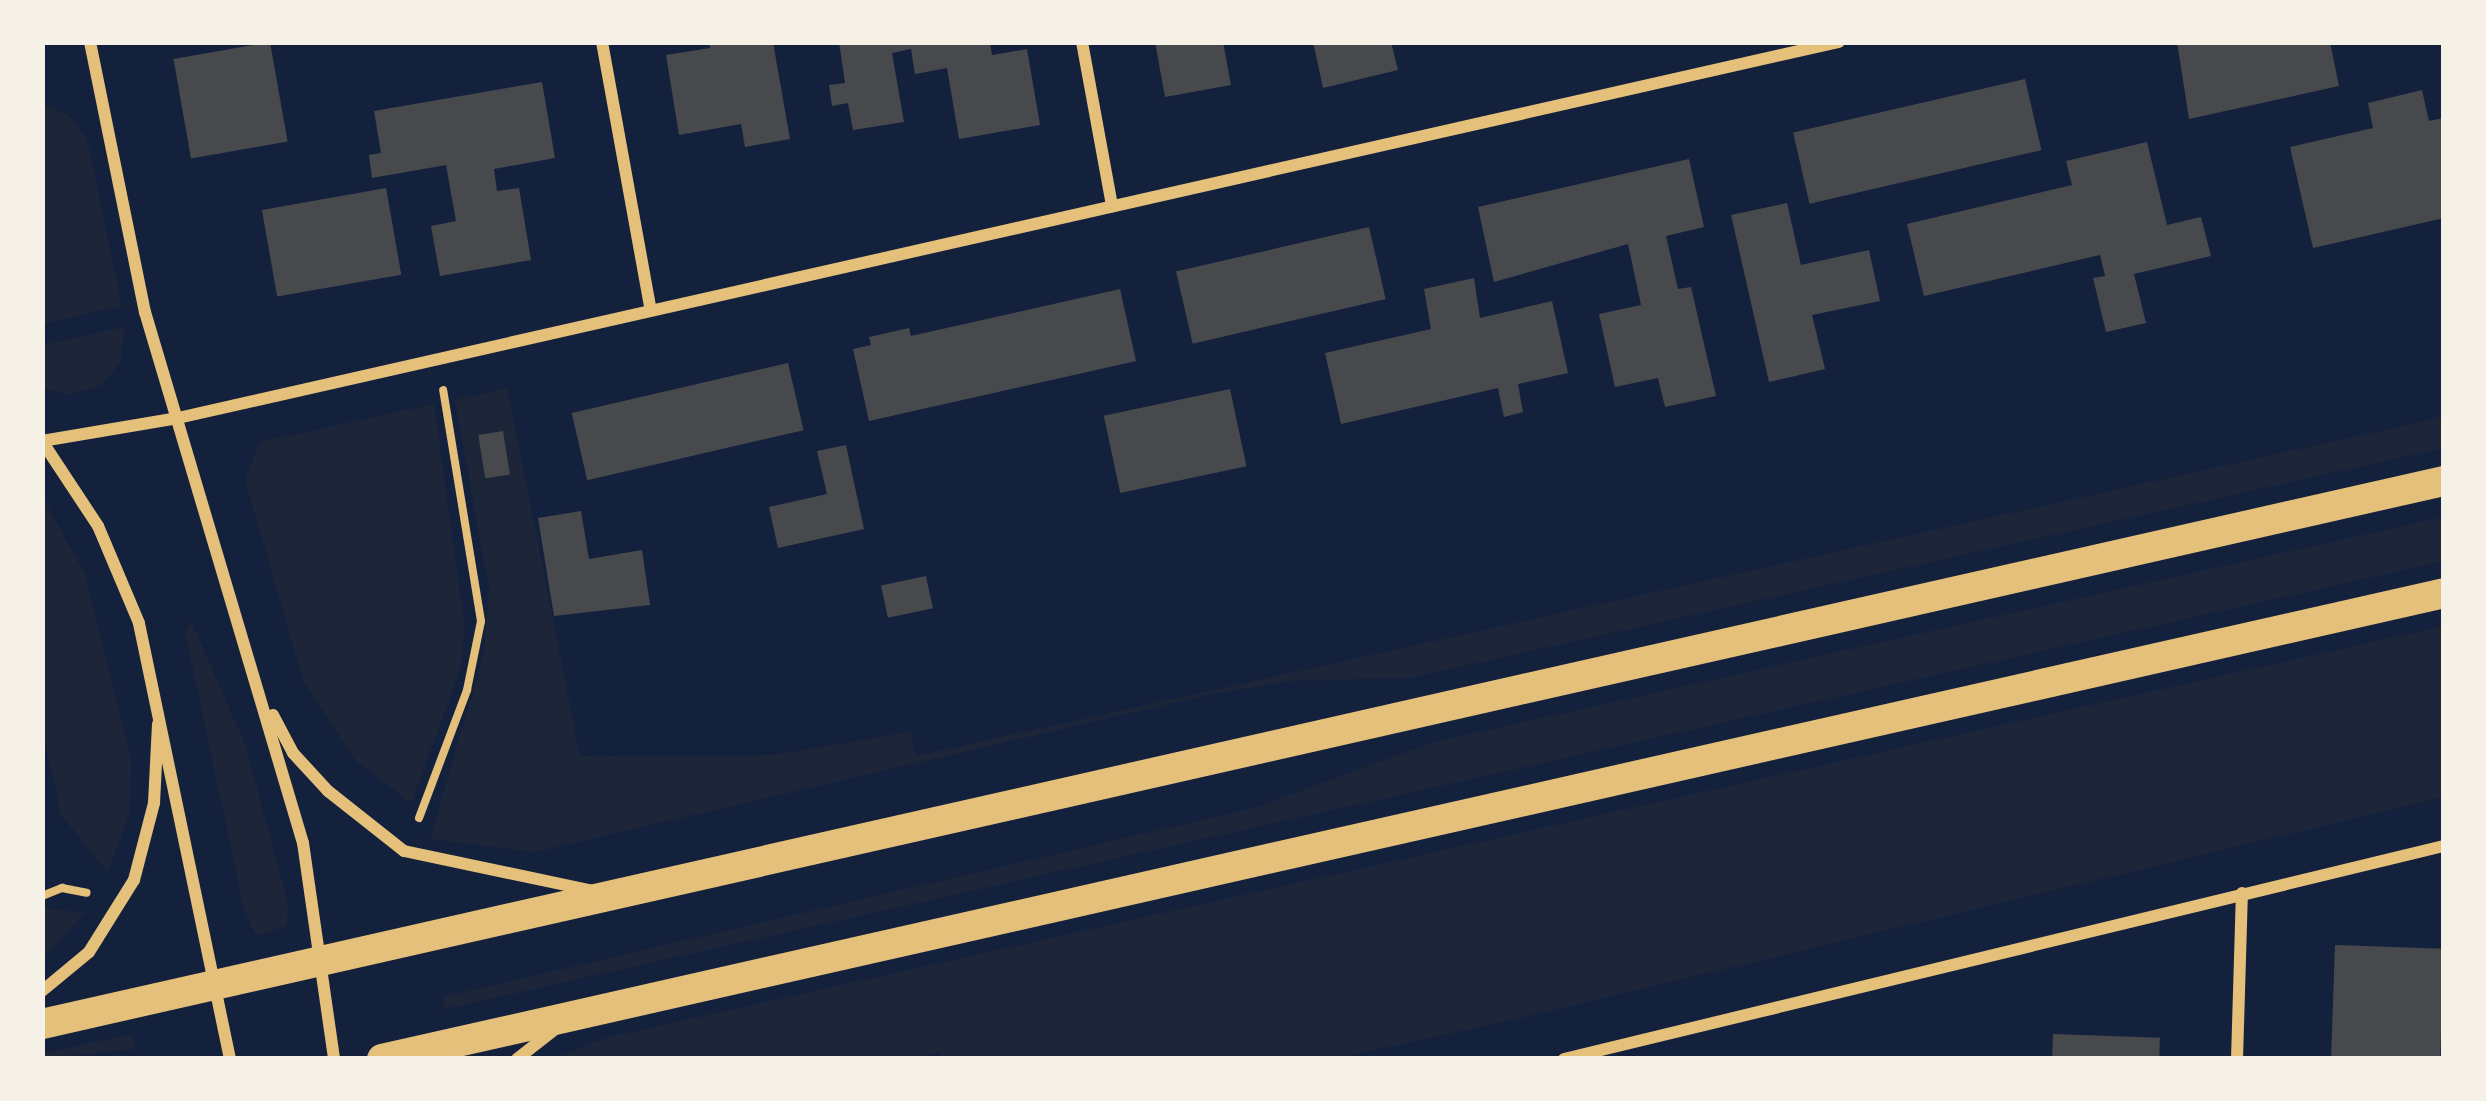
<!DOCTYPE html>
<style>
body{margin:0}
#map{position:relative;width:2486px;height:1101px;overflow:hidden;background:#14213d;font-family:Quicksand,sans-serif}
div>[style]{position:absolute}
.green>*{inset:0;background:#1d2539}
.building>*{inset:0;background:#48494c;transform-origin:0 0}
.path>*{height:8px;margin:-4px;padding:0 4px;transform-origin:4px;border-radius:4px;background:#e5c07b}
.minor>*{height:12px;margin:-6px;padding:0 6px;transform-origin:6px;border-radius:6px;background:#e5c07b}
.primary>*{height:30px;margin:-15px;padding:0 15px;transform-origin:15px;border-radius:15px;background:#e5c07b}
span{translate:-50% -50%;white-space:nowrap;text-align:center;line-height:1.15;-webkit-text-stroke:10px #f6f1e7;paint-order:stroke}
.frame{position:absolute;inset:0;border:45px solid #f6f1e7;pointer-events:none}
</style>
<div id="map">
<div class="green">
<div style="clip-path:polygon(42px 104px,68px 115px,87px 139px,122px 306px,42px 324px)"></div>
<div style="clip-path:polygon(124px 327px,121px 361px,102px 385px,69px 395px,42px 387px,42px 345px)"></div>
<div style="clip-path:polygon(507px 388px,580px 756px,774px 755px,910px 732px,916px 756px,2444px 417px,2444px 448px,1409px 678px,1291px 681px,1212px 694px,535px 852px,430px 839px,484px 653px,489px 589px,455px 400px)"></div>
<div style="clip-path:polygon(434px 404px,465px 628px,460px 671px,411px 803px,355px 760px,304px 683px,245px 480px,260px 442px)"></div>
<div style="clip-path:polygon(42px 496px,85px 574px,131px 757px,130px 811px,108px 872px,61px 815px,42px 727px)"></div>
<div style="clip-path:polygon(2444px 517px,2444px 561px,444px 1009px,442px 997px,1254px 808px,1434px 742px)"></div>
<div style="clip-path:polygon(191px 621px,245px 744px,288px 903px,287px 926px,256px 936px,244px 909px,185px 632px)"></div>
<div style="clip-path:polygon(2444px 626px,2444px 797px,1516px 1019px,1334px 1059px,941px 1059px,939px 1052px,909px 1059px,554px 1059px,605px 1038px)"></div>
<div style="clip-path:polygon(42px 908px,85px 913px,42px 958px)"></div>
<div style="clip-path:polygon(132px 1034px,135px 1049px,42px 1059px,42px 1053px)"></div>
</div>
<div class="building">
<div style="left:270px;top:42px;width:101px;height:98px;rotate:80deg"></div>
<div style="clip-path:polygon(709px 42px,773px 42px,790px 139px,745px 147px,741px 124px,679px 135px,666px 55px,710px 48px)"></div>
<div style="clip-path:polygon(839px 42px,990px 42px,992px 55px,1027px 49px,1040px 125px,959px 139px,947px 68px,915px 74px,911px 49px,892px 53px,904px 122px,853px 130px,848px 103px,832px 106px,829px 85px,845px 83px)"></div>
<div style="clip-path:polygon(1155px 42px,1223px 42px,1231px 85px,1165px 97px)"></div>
<div style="clip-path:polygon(1313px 42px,1391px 42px,1398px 70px,1323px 88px)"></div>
<div style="clip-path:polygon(2177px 42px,2330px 42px,2339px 86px,2189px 119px)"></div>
<div style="left:2025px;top:79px;width:73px;height:238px;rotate:77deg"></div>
<div style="clip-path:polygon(542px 82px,555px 158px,494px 169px,497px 191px,519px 188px,531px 260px,440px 276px,431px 226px,456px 221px,446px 165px,372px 178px,369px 155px,381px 153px,374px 111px)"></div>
<div style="clip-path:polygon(2422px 90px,2429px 121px,2444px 118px,2444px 218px,2313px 248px,2290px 147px,2373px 128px,2368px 103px)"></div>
<div style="clip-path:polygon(2147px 142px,2167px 225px,2201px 217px,2211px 256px,2134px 274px,2146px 323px,2106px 332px,2093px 278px,2105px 276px,2100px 255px,1924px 296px,1907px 224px,2072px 185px,2066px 161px)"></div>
<div style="clip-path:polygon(1689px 159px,1704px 227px,1666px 236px,1678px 289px,1691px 287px,1716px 396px,1665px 407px,1658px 378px,1615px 387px,1599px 314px,1641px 305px,1628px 244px,1494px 282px,1478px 207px)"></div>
<div style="left:386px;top:188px;width:88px;height:126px;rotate:80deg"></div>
<div style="clip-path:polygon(1787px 203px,1801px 265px,1869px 250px,1880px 301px,1812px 315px,1825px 369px,1769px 382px,1731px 215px)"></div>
<div style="left:1369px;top:227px;width:74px;height:198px;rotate:77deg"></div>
<div style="clip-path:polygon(1474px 278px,1480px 318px,1552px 301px,1568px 373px,1518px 384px,1523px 412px,1504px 417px,1498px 388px,1341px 424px,1325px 353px,1431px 329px,1424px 289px)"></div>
<div style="clip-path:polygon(1120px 289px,1136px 361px,869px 421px,853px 349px,871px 345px,869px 337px,909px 328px,911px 336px)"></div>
<div style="left:788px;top:363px;width:69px;height:222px;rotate:77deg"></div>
<div style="left:1230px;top:389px;width:79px;height:129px;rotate:78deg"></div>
<div style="left:503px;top:431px;width:44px;height:25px;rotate:81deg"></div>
<div style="clip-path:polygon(846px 445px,864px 529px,778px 548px,769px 507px,827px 494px,817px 451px)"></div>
<div style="clip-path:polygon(581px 511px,589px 559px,642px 550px,650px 605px,554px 616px,538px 518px)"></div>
<div style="left:926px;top:576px;width:33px;height:46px;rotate:78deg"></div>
<div style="left:2335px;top:945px;width:109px;height:114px;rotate:2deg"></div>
<div style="left:2053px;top:1034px;width:107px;height:25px;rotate:2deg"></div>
</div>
<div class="path">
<div style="left:419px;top:818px;width:137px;rotate:-69.4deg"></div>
<div style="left:467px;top:690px;width:70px;rotate:-78.5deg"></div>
<div style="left:481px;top:621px;width:234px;rotate:-99.3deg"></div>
<div style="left:42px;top:896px;width:22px;rotate:-22deg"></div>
<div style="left:62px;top:888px;width:25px;rotate:11deg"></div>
</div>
<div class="minor">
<div style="left:90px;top:42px;width:276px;rotate:78.5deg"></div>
<div style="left:145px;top:312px;width:554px;rotate:73.43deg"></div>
<div style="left:303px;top:843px;width:218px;rotate:81.8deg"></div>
<div style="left:602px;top:42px;width:273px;rotate:79.7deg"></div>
<div style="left:1082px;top:42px;width:167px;rotate:79.6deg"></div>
<div style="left:273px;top:715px;width:43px;rotate:62.2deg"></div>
<div style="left:293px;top:753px;width:52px;rotate:47.4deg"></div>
<div style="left:328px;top:791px;width:97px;rotate:38.3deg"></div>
<div style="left:404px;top:851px;width:194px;rotate:11.9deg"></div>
<div style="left:42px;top:991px;width:61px;rotate:-39.7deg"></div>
<div style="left:89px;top:952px;width:85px;rotate:-58deg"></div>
<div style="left:134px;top:880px;width:80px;rotate:-75.4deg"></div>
<div style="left:154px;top:803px;width:79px;rotate:-87.1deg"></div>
<div style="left:230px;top:1059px;width:445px;rotate:-101.8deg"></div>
<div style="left:139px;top:623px;width:105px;rotate:-112.9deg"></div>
<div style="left:98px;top:526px;width:102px;rotate:-123.4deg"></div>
<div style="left:42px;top:441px;width:138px;rotate:-9.6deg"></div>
<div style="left:178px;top:418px;width:1703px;rotate:-12.76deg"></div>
<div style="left:517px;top:1059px;width:47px;rotate:-38.1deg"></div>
<div style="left:1564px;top:1059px;width:905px;rotate:-13.61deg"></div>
<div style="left:2237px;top:1059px;width:166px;rotate:-88.3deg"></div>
</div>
<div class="primary">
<div style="left:42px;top:1024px;width:2463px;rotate:-12.74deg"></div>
<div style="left:382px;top:1059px;width:2114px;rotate:-12.73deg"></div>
</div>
<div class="frame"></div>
</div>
